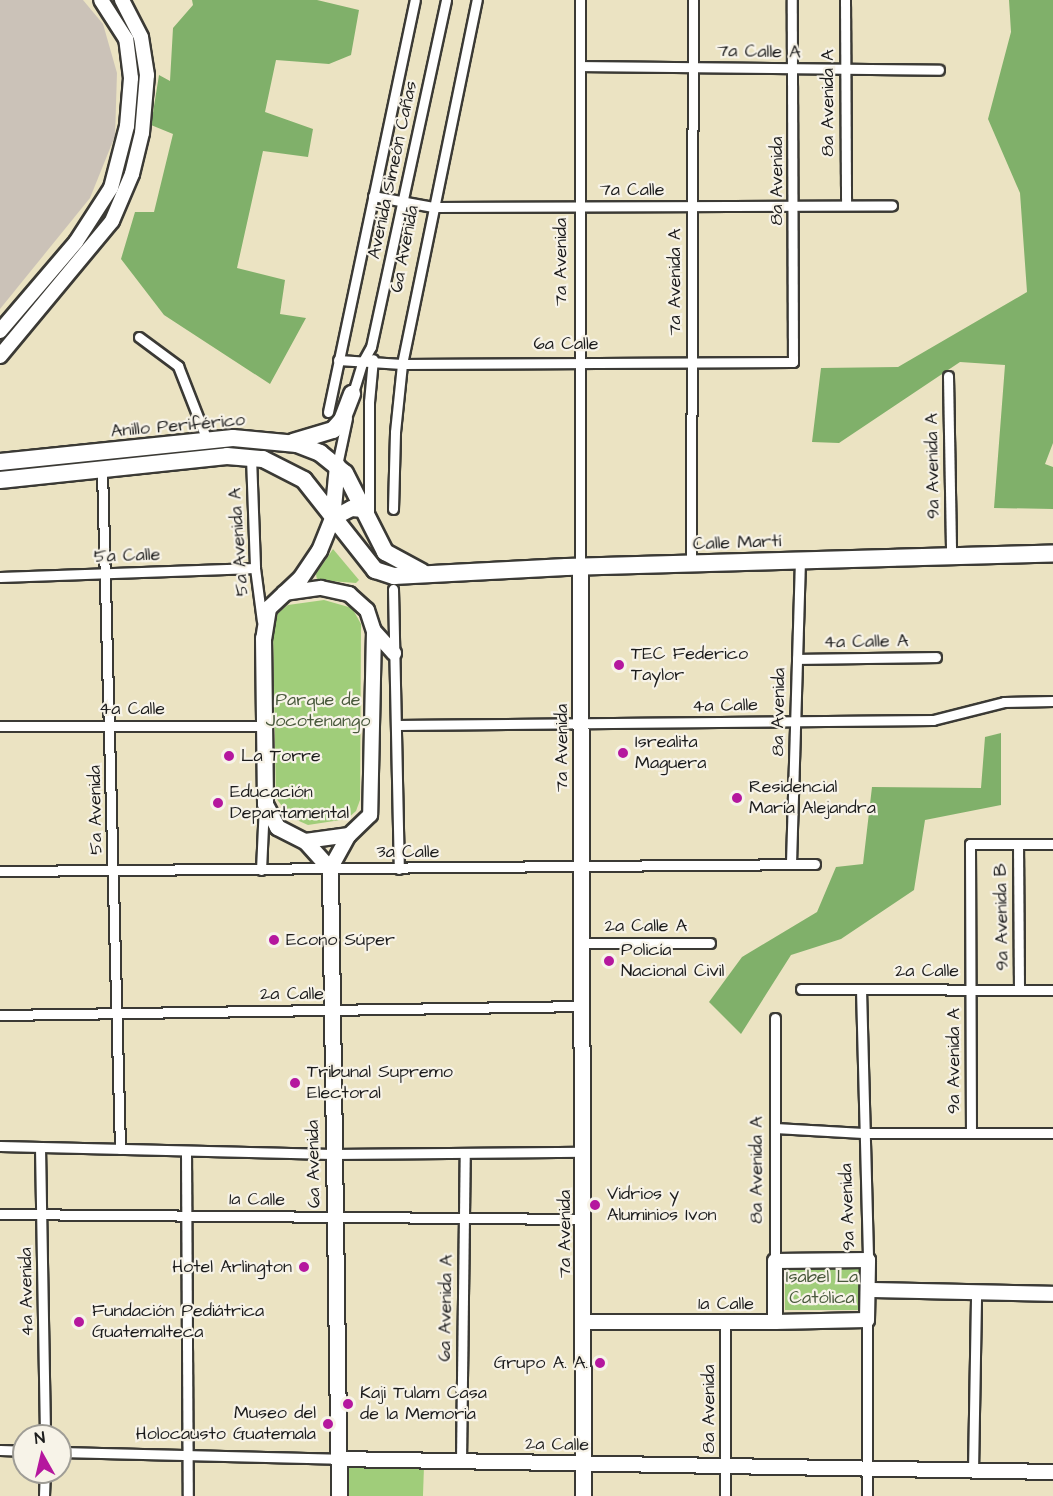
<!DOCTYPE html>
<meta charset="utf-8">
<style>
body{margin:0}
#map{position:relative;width:1053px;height:1496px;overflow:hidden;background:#ebe3c2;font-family:"Architects Daughter",sans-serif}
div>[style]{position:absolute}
.industrial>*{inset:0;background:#cbc2b8}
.green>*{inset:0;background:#a0cd7a;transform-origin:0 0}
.forest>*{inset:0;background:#80b06a}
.roads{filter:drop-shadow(2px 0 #3b3a35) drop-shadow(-2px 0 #3b3a35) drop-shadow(0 2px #3b3a35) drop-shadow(0 -2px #3b3a35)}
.street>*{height:9px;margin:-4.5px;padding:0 4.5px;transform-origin:4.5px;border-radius:4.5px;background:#fff}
.secondary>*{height:14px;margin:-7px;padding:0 7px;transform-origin:7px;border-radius:7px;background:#fff}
.primary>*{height:15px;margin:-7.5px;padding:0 7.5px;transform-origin:7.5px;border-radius:7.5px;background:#fff}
.highway>*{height:16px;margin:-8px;padding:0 8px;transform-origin:8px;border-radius:8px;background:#fff}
.dots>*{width:16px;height:16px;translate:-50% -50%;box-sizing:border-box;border:3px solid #f7f3e8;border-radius:50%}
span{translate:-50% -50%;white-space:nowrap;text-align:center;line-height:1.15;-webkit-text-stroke:4.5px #f7f3e8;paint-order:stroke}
.street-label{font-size:18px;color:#1c1c1c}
.poi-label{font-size:18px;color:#1c1c1c}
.left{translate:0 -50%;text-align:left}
.right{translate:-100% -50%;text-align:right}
.park-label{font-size:18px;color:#4a5a3d}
.north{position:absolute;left:12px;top:1424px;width:60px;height:60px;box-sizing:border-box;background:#f7f3e8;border:2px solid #9f9d96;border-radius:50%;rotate:352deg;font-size:16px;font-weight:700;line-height:24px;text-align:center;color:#1c1c1c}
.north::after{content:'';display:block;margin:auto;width:21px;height:27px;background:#b5179e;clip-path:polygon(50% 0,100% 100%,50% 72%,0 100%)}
</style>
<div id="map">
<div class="industrial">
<div style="clip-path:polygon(0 0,83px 0,103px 24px,117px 73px,115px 136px,90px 198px,0 309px)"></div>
</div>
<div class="green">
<div style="clip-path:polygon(333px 549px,359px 580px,356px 583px,317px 580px,316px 574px)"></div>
<div style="clip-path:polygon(324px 600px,352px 608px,361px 624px,360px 800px,356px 811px,347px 819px,308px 825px,290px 817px,276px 798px,273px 627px,278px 613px,288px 605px)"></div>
<div style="left:785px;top:1266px;width:75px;height:44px"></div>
<div style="left:349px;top:1465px;width:75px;height:31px;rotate:2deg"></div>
</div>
<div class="forest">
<div style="clip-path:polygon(192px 0,317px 0,359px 10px,351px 55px,329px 64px,276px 60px,265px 112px,313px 129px,308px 157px,263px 151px,237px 268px,285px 280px,280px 314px,306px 318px,270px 384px,164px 315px,121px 259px,135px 212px,154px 212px,173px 134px,151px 125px,159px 75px,170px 81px,173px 28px,193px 5px)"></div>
<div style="clip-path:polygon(1009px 0,1053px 0,1053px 443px,1045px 464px,1053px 467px,1053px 509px,994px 508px,1005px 365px,960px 362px,839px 443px,812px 442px,821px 368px,898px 367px,1027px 292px,1020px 193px,988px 119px,1011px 32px)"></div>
<div style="clip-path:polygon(1001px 733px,1001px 805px,925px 820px,914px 890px,841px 939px,791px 955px,741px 1034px,709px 1002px,742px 957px,817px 912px,836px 867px,863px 864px,872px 787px,981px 788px,985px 737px)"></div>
</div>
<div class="roads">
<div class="street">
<div style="left:580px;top:0;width:566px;rotate:90deg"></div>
<div style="left:845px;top:0;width:205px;rotate:89.7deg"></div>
<div style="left:580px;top:66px;width:359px;rotate:0.6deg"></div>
<div style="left:373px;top:196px;width:61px;rotate:10.4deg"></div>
<div style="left:433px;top:207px;width:459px;rotate:-0.2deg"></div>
<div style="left:139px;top:337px;width:49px;rotate:36.6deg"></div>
<div style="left:178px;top:366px;width:79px;rotate:68.6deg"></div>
<div style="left:338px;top:360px;width:64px;rotate:3.6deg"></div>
<div style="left:402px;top:364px;width:391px;rotate:-0.3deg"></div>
<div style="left:793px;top:362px;width:362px;rotate:-90.2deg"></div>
<div style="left:948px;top:376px;width:180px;rotate:89deg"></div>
<div style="left:352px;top:396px;width:34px;rotate:-73deg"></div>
<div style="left:362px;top:363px;width:18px;rotate:-61deg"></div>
<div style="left:371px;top:347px;width:355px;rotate:-77.8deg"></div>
<div style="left:328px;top:412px;width:421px;rotate:-78.1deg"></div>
<div style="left:251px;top:457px;width:111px;rotate:87.9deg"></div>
<div style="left:255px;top:568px;width:53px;rotate:82.5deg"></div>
<div style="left:337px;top:465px;width:48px;rotate:-78deg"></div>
<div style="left:102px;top:470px;width:679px;rotate:88.48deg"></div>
<div style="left:393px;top:509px;width:77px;rotate:-88.5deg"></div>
<div style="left:395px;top:432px;width:68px;rotate:-84.1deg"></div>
<div style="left:402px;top:364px;width:372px;rotate:-78.4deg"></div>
<div style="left:369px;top:515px;width:113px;rotate:-90deg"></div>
<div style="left:369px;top:402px;width:43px;rotate:-84.7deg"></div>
<div style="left:691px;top:564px;width:564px;rotate:-89.8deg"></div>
<div style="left:0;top:577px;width:255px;rotate:-2deg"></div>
<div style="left:393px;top:589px;width:280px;rotate:88.8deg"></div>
<div style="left:797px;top:659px;width:139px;rotate:-0.8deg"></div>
<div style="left:396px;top:725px;width:537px;rotate:-0.53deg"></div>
<div style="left:933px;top:720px;width:73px;rotate:-14.2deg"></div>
<div style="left:1004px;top:702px;width:49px;rotate:-1.2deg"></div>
<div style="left:0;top:726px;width:264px"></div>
<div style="left:1018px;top:844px;width:146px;rotate:89.6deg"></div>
<div style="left:791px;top:863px;width:302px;rotate:-88.3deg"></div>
<div style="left:261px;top:870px;width:66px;rotate:-87.4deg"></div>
<div style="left:0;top:871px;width:815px;rotate:-0.49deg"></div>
<div style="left:583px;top:943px;width:127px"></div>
<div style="left:801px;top:989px;width:252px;rotate:0.2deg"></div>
<div style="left:861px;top:989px;width:271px;rotate:88.5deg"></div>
<div style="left:0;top:1015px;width:583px;rotate:-0.88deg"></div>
<div style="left:775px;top:1128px;width:88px;rotate:3.3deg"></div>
<div style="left:863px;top:1133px;width:190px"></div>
<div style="left:971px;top:1133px;width:289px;rotate:-90.2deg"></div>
<div style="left:970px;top:844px;width:83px"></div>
<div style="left:0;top:1146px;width:332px;rotate:1.4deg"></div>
<div style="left:332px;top:1154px;width:252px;rotate:-0.5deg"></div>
<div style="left:40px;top:1147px;width:289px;rotate:89deg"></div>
<div style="left:186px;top:1151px;width:345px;rotate:89.7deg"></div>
<div style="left:0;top:1214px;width:585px;rotate:0.49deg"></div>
<div style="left:775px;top:1261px;width:243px;rotate:-90deg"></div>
<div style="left:0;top:1450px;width:24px;rotate:2deg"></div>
<div style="left:60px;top:1452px;width:278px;rotate:1.4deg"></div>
<div style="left:461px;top:1461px;width:306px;rotate:-89.3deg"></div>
<div style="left:973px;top:1471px;width:180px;rotate:-89deg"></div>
<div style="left:44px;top:1496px;width:24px;rotate:-88deg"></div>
<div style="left:725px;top:1496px;width:174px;rotate:-90deg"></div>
<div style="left:867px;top:1496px;width:176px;rotate:-90deg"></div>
</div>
<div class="secondary">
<div style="left:0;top:331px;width:117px;rotate:-49.5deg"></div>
<div style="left:76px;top:242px;width:64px;rotate:-57.1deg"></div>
<div style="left:111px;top:188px;width:64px;rotate:-75.5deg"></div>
<div style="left:127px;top:126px;width:48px;rotate:-85.2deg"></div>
<div style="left:131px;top:78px;width:39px;rotate:-97deg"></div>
<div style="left:126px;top:39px;width:46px;rotate:-122.7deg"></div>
<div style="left:0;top:356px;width:175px;rotate:-50.3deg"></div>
<div style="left:112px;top:221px;width:51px;rotate:-66.9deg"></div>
<div style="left:132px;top:174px;width:42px;rotate:-76.3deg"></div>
<div style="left:142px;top:133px;width:58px;rotate:-85.1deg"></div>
<div style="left:147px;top:75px;width:38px;rotate:-99deg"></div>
<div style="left:141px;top:37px;width:42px;rotate:-117.2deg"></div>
<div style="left:284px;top:593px;width:37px;rotate:-8deg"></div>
<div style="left:321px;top:588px;width:29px;rotate:12deg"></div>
<div style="left:349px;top:594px;width:24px;rotate:42deg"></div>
<div style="left:367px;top:610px;width:22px;rotate:72deg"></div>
<div style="left:374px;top:631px;width:184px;rotate:91.2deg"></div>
<div style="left:370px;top:815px;width:29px;rotate:136deg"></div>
<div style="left:349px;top:835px;width:44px;rotate:172.2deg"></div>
<div style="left:374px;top:631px;width:30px;rotate:48deg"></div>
<div style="left:330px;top:869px;width:39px;rotate:-61deg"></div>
<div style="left:868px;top:1290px;width:185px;rotate:1.2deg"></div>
<div style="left:585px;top:1322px;width:190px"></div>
<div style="left:775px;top:1322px;width:92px;rotate:-1.2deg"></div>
<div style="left:867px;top:1320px;width:60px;rotate:-89deg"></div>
<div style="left:868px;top:1260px;width:93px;rotate:179.4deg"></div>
<div style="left:775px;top:1261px;width:61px;rotate:90deg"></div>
<div style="left:338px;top:1459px;width:715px;rotate:1.04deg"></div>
</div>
<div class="primary">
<div style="left:337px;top:465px;width:53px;rotate:95.4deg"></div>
<div style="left:332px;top:518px;width:35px;rotate:112deg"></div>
<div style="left:319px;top:550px;width:34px;rotate:124deg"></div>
<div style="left:300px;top:578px;width:44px;rotate:136.8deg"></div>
<div style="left:268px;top:608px;width:30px;rotate:99deg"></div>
<div style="left:263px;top:638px;width:166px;rotate:89.3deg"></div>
<div style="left:265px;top:804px;width:26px;rotate:62deg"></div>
<div style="left:277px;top:827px;width:31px;rotate:27deg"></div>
<div style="left:305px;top:841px;width:38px;rotate:48deg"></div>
<div style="left:330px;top:869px;width:627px;rotate:89.18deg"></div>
<div style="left:332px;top:518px;width:21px;rotate:-28deg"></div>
<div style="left:351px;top:508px;width:12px;rotate:5deg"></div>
<div style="left:580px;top:566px;width:930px;rotate:89.82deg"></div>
</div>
<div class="highway">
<div style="left:293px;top:442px;width:42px;rotate:-16.7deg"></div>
<div style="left:333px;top:430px;width:13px;rotate:-48deg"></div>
<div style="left:342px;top:420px;width:28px;rotate:-69deg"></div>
<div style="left:0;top:462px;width:234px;rotate:-5.9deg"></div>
<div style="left:233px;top:438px;width:64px;rotate:5.4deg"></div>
<div style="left:297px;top:444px;width:25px;rotate:21deg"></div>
<div style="left:320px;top:453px;width:32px;rotate:39deg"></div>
<div style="left:345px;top:473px;width:89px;rotate:63.1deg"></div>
<div style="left:385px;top:552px;width:42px;rotate:28.4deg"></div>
<div style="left:0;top:480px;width:228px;rotate:-6deg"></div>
<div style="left:227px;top:456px;width:36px;rotate:5deg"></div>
<div style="left:263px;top:459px;width:46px;rotate:27.1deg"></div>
<div style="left:304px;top:480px;width:115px;rotate:51.7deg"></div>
<div style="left:375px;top:570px;width:20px;rotate:18deg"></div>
<div style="left:394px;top:576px;width:172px;rotate:-3deg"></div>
<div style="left:566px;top:567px;width:487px;rotate:-1.6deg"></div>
</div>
</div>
<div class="dots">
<div style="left:619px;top:665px;background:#b5179e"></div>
<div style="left:623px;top:753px;background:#b5179e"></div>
<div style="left:229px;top:756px;background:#b5179e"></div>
<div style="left:737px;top:798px;background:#b5179e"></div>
<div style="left:218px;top:803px;background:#b5179e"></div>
<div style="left:274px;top:940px;background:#b5179e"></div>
<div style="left:609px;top:961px;background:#b5179e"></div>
<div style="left:295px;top:1083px;background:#b5179e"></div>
<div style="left:595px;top:1205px;background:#b5179e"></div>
<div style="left:304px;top:1267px;background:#b5179e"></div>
<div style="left:79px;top:1322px;background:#b5179e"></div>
<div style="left:600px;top:1363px;background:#b5179e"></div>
<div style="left:348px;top:1404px;background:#b5179e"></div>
<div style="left:328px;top:1424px;background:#b5179e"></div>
</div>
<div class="street-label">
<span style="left:759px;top:52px;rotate:1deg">7a Calle A</span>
<span style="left:828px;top:103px;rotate:-90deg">8a Avenida A</span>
<span style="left:393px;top:170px;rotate:-78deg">Avenida Simeón Cañas</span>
<span style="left:777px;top:181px;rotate:-90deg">8a Avenida</span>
<span style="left:632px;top:190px">7a Calle</span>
<span style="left:405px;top:249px;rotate:-79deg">6a Avenida</span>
<span style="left:561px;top:262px;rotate:-90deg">7a Avenida</span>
<span style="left:675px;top:282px;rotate:-90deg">7a Avenida A</span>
<span style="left:566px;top:344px">6a Calle</span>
<span style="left:178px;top:426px;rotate:-5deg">Anillo Periférico</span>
<span style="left:933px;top:466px;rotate:-91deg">9a Avenida A</span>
<span style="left:239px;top:542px;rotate:-94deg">5a Avenida A</span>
<span style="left:737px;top:543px;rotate:-2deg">Calle Martí</span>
<span style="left:127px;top:556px;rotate:-2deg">5a Calle</span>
<span style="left:866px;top:642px;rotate:-1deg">4a Calle A</span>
<span style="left:725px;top:706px;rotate:-1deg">4a Calle</span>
<span style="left:132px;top:709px">4a Calle</span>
<span style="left:779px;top:712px;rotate:-89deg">8a Avenida</span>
<span style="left:562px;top:748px;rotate:-90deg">7a Avenida</span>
<span style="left:96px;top:810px;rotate:-91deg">5a Avenida</span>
<span style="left:408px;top:852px">3a Calle</span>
<span style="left:1002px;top:917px;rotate:-91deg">9a Avenida B</span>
<span style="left:646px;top:926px">2a Calle A</span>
<span style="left:927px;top:971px">2a Calle</span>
<span style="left:292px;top:994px">2a Calle</span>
<span style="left:954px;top:1061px;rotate:-90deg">9a Avenida A</span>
<span style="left:314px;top:1164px;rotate:-91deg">6a Avenida</span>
<span style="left:757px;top:1170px;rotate:-90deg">8a Avenida A</span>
<span style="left:257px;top:1200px;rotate:1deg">1a Calle</span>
<span style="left:848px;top:1207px;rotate:-92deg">9a Avenida</span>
<span style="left:565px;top:1234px;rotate:-90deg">7a Avenida</span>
<span style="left:27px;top:1292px;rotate:-91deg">4a Avenida</span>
<span style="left:726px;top:1304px">1a Calle</span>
<span style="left:446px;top:1308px;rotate:-89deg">6a Avenida A</span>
<span style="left:709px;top:1409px;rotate:-90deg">8a Avenida</span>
<span style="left:557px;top:1445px;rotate:1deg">2a Calle</span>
</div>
<div class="poi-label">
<span class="left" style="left:631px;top:665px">TEC Federico<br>Taylor</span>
<span class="left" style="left:635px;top:753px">Isrealita<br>Maguera</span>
<span class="left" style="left:241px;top:756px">La Torre</span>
<span class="left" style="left:749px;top:798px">Residencial<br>María Alejandra</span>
<span class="left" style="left:230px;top:803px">Educación<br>Departamental</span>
<span class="left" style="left:286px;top:940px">Econo Súper</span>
<span class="left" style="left:621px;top:961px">Policía<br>Nacional Civil</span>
<span class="left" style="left:307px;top:1083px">Tribunal Supremo<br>Electoral</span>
<span class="left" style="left:607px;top:1205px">Vidrios y<br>Aluminios Ivon</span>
<span class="right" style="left:292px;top:1267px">Hotel Arlington</span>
<span class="left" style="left:92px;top:1322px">Fundación Pediátrica<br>Guatemalteca</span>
<span class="right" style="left:588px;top:1363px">Grupo A. A.</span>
<span class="left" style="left:360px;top:1404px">Kaji Tulam Casa<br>de la Memoria</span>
<span class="right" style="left:316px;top:1424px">Museo del<br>Holocausto Guatemala</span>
</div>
<div class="park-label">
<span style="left:318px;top:711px">Parque de<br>Jocotenango</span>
<span style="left:822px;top:1288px">Isabel La<br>Católica</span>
</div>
<div class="north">N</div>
</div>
